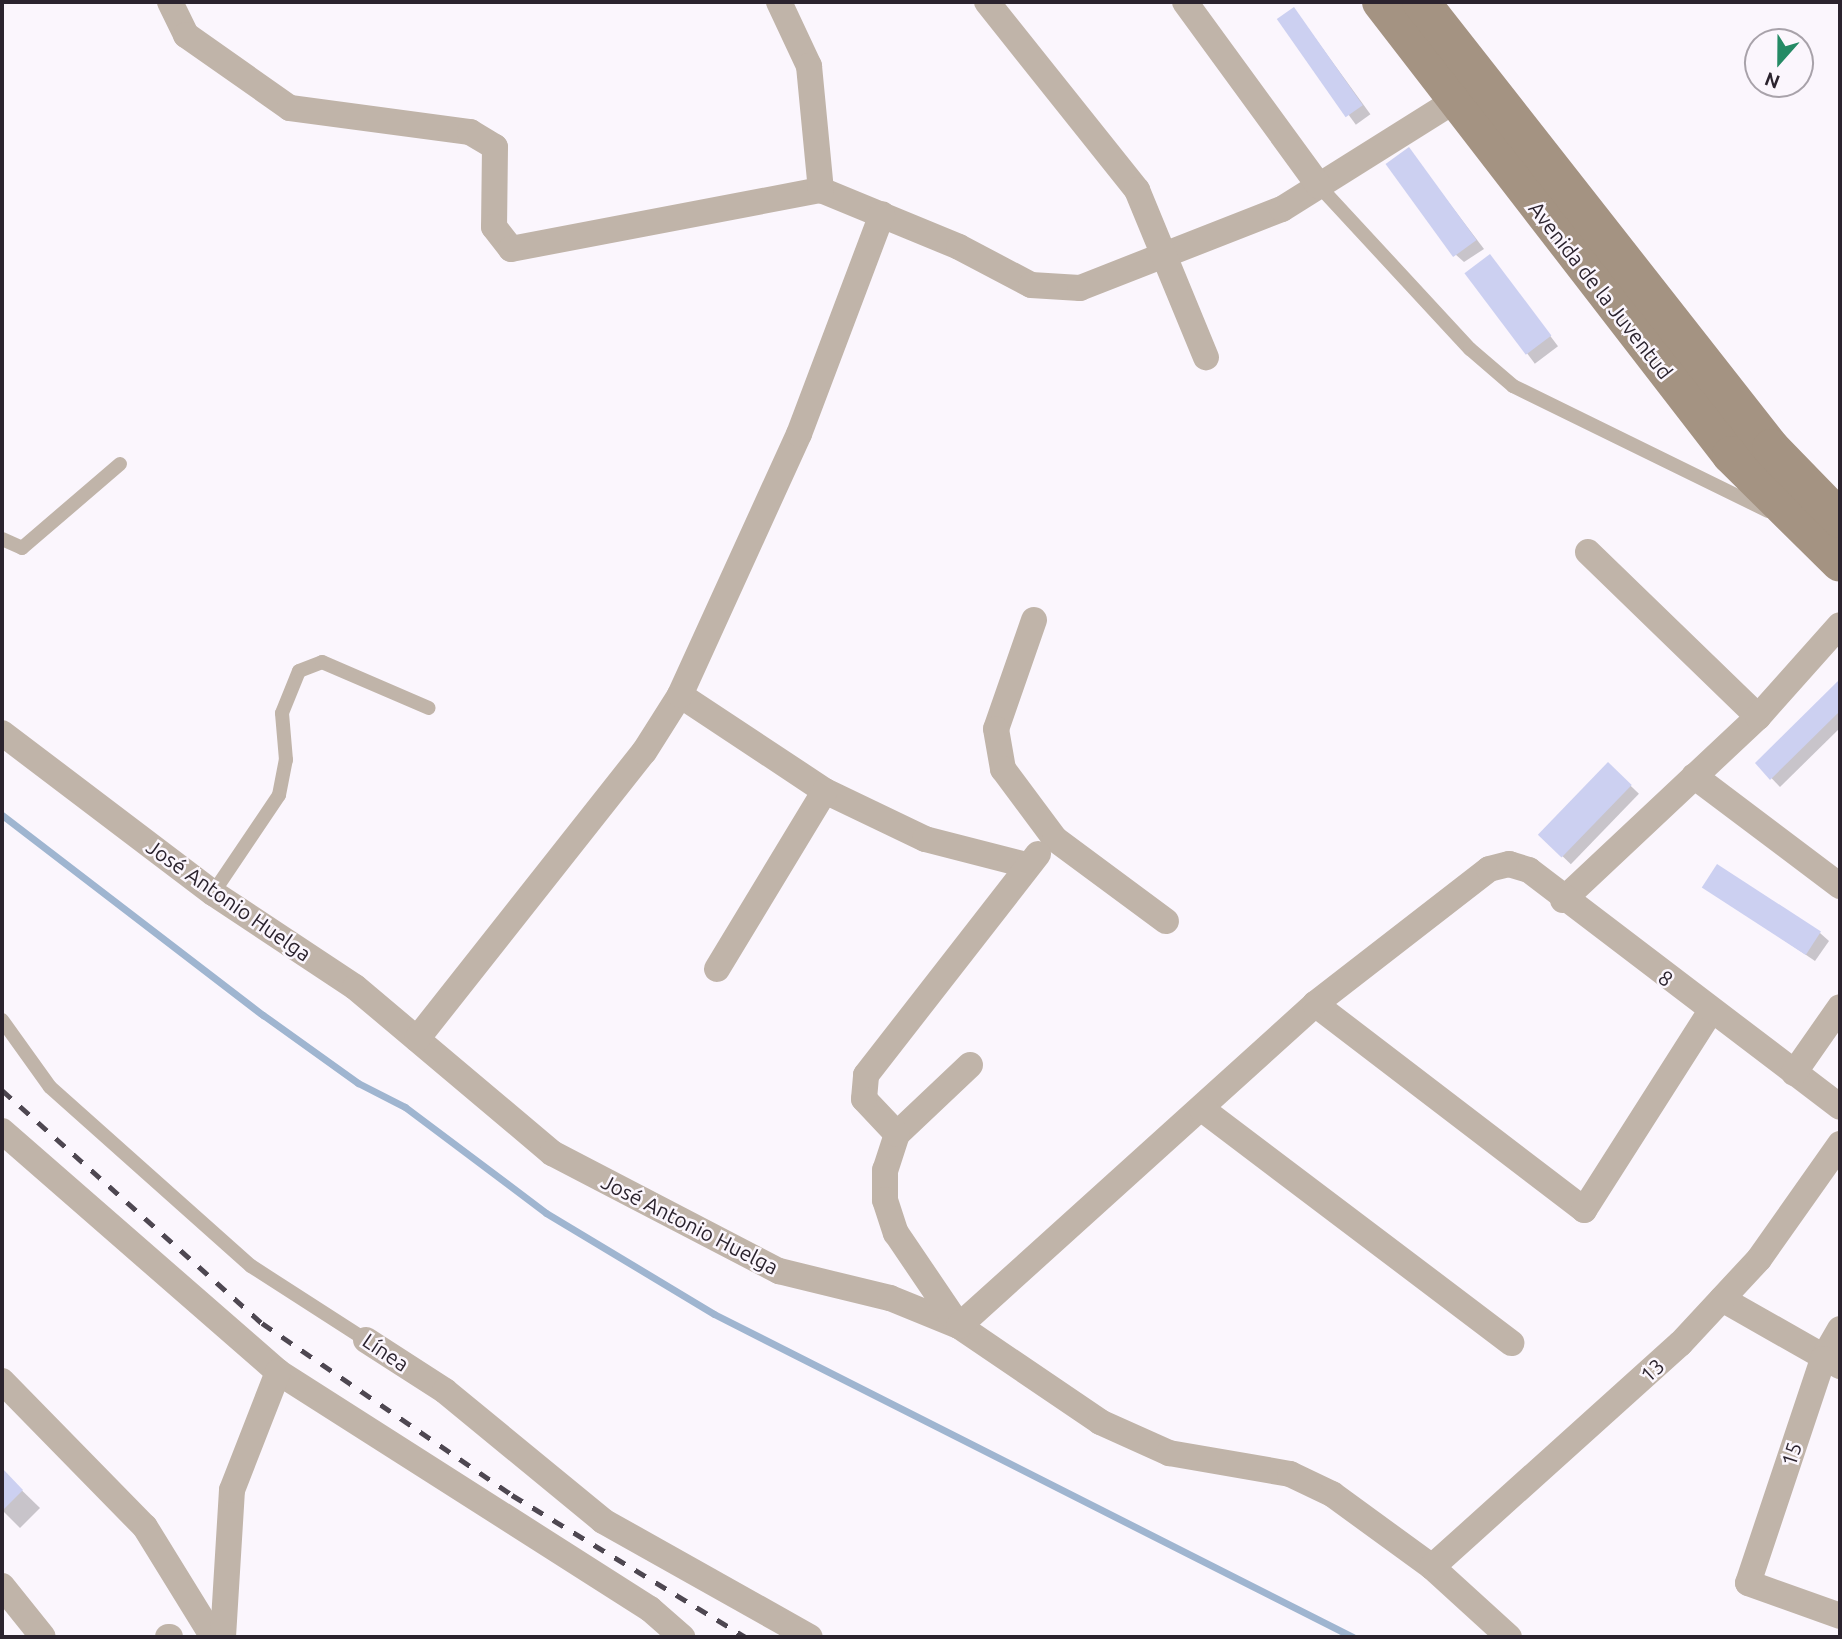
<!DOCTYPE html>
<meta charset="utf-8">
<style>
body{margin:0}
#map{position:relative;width:1842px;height:1639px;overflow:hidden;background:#fbf6fd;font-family:Ubuntu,sans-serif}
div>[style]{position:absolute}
.shadow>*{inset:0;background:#0003;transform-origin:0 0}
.stream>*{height:7px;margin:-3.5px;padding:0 3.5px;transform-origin:3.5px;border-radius:3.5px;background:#9fb5d0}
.building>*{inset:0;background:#ccd0f1;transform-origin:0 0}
.lane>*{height:14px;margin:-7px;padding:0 7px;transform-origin:7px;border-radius:7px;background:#c0b4a9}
.street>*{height:26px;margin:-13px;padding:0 13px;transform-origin:13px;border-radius:13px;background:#c0b4a9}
.secondary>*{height:38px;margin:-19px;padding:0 19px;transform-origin:19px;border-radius:19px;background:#a49382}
.rail>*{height:5px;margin-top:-2.5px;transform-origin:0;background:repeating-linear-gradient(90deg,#4e4751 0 12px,transparent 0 24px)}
span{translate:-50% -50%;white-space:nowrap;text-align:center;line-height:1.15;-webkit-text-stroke:5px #fbf6fd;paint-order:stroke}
.street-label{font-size:21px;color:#2b232e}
.frame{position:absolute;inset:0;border:4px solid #2b232e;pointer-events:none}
.north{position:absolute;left:1744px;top:28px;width:70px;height:70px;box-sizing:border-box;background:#fbf6fd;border:2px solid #a8a2aa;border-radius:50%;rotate:201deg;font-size:19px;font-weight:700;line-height:28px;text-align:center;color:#2b232e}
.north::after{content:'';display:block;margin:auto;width:24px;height:32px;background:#248a65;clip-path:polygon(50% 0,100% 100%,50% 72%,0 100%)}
</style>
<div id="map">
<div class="shadow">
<div style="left:1294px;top:9px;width:130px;height:18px;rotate:54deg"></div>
<div style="clip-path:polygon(1409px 150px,1484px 249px,1464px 262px,1455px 254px)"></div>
<div style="left:1490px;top:256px;width:113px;height:29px;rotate:53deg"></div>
<div style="clip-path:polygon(1840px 682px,1840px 728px,1780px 787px,1757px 763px)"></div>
<div style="left:1608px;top:764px;width:43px;height:98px;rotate:44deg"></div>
<div style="clip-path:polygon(1705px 887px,1820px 933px,1829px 941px,1815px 961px)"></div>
<div style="clip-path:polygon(2px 1471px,40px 1508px,20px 1528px,2px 1510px)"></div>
</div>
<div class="stream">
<div style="left:2px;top:815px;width:329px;rotate:37.5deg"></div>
<div style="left:263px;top:1015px;width:117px;rotate:35.6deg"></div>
<div style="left:358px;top:1083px;width:53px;rotate:27.1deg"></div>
<div style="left:405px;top:1107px;width:176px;rotate:36.9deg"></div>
<div style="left:546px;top:1213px;width:196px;rotate:31deg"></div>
<div style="left:714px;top:1314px;width:716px;rotate:26.82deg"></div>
</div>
<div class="building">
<div style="left:1294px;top:7px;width:120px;height:21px;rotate:55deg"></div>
<div style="left:1409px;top:147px;width:115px;height:29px;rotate:54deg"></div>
<div style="left:1490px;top:254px;width:102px;height:32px;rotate:53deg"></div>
<div style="clip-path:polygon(1840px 679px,1840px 711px,1770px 780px,1755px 763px)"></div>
<div style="left:1608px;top:762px;width:33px;height:101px;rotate:44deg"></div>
<div style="left:1717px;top:864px;width:124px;height:28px;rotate:33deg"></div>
<div style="clip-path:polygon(2px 1468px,23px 1490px,2px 1511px)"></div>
</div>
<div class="lane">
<div style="left:1319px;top:186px;width:222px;rotate:47.2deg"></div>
<div style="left:1470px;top:349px;width:57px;rotate:40.7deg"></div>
<div style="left:1513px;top:386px;width:284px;rotate:26.1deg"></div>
<div style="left:2px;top:539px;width:22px;rotate:24deg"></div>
<div style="left:22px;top:548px;width:129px;rotate:-40.6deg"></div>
<div style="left:213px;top:893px;width:118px;rotate:-56deg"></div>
<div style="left:279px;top:795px;width:36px;rotate:-79deg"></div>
<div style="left:286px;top:760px;width:47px;rotate:-94.9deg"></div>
<div style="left:282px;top:713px;width:45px;rotate:-68deg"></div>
<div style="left:299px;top:671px;width:25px;rotate:-21deg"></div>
<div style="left:322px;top:662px;width:116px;rotate:23.3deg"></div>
<div style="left:2px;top:1020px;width:82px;rotate:54.4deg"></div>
<div style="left:50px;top:1087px;width:269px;rotate:41.7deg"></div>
<div style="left:251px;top:1266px;width:137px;rotate:32.8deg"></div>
</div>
<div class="street">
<div style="left:170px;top:2px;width:37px;rotate:64deg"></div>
<div style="left:186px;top:35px;width:127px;rotate:35.1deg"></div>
<div style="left:290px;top:108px;width:182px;rotate:7.6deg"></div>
<div style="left:470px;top:132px;width:29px;rotate:31deg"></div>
<div style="left:495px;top:147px;width:80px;rotate:90.7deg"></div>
<div style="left:494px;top:227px;width:28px;rotate:52deg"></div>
<div style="left:511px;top:249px;width:316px;rotate:-10.8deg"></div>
<div style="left:821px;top:190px;width:149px;rotate:22.4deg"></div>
<div style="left:959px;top:247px;width:81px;rotate:27.8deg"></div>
<div style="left:1031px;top:285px;width:49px;rotate:3.5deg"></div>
<div style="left:1080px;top:288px;width:217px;rotate:-21.4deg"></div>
<div style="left:1282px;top:209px;width:222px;rotate:-32.1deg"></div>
<div style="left:779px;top:2px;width:71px;rotate:64.9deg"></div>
<div style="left:809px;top:66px;width:125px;rotate:84.5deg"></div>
<div style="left:987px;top:2px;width:241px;rotate:51.4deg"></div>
<div style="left:1137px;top:190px;width:181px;rotate:67.6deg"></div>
<div style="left:1185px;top:2px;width:228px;rotate:53.9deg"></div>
<div style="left:1588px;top:552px;width:237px;rotate:44.1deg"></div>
<div style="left:1034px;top:620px;width:115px;rotate:109.2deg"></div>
<div style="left:996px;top:729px;width:41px;rotate:80.1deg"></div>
<div style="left:1003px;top:769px;width:87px;rotate:53.4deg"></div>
<div style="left:1055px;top:839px;width:138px;rotate:36.5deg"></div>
<div style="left:680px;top:695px;width:174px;rotate:33.5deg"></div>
<div style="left:825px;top:791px;width:111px;rotate:25.6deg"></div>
<div style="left:925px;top:839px;width:104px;rotate:14.4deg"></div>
<div style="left:2px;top:733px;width:265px;rotate:37.2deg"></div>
<div style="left:213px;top:893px;width:170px;rotate:33.5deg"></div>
<div style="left:355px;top:987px;width:258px;rotate:40.1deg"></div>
<div style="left:552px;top:1153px;width:256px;rotate:27.5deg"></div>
<div style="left:779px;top:1271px;width:114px;rotate:13.7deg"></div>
<div style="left:890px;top:1298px;width:74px;rotate:22.1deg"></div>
<div style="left:959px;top:1326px;width:171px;rotate:34.2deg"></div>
<div style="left:1100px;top:1422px;width:76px;rotate:24.2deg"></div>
<div style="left:1169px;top:1453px;width:123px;rotate:9.8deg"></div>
<div style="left:1290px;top:1474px;width:47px;rotate:25.5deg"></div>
<div style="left:1332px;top:1494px;width:124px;rotate:36.1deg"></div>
<div style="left:1432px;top:1567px;width:104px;rotate:42.3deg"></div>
<div style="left:1694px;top:776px;width:183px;rotate:37deg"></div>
<div style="left:1563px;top:900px;width:267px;rotate:-43.2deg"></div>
<div style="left:1758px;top:717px;width:123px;rotate:-48.3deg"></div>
<div style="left:717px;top:969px;width:208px;rotate:-58.8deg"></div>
<div style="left:1315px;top:1004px;width:339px;rotate:37.4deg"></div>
<div style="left:1584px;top:1210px;width:236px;rotate:-57.5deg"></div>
<div style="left:417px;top:1039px;width:366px;rotate:-51.7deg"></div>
<div style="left:644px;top:752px;width:67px;rotate:-57.7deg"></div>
<div style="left:680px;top:695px;width:287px;rotate:-65.5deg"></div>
<div style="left:799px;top:434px;width:235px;rotate:-69.3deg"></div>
<div style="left:970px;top:1065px;width:100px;rotate:136.6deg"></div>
<div style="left:897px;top:1134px;width:38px;rotate:108deg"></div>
<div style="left:885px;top:1170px;width:30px;rotate:90deg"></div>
<div style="left:885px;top:1200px;width:35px;rotate:72deg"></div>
<div style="left:896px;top:1233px;width:112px;rotate:55.9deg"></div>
<div style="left:959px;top:1326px;width:480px;rotate:-42.1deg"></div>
<div style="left:1315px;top:1004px;width:220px;rotate:-37.8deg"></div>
<div style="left:1489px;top:869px;width:21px;rotate:-14deg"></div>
<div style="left:1509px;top:864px;width:21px;rotate:17deg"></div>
<div style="left:1529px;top:870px;width:391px;rotate:37.3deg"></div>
<div style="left:1794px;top:1073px;width:80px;rotate:-55.1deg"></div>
<div style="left:1202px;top:1109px;width:388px;rotate:37.1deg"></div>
<div style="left:2px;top:1131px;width:366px;rotate:41.1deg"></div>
<div style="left:278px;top:1372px;width:441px;rotate:32.5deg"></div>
<div style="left:650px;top:1609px;width:43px;rotate:41.2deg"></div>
<div style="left:897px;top:1134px;width:48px;rotate:-133.3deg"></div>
<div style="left:864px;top:1099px;width:24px;rotate:-85deg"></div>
<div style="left:866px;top:1075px;width:280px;rotate:-52.1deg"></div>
<div style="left:1722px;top:1299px;width:136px;rotate:29.6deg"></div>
<div style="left:1840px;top:1329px;width:34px;rotate:120deg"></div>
<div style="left:1823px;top:1359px;width:236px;rotate:108.5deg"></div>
<div style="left:1748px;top:1583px;width:98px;rotate:19.7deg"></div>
<div style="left:366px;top:1340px;width:94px;rotate:32.8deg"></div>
<div style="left:445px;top:1391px;width:205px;rotate:39.4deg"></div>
<div style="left:603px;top:1521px;width:237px;rotate:29.3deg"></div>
<div style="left:2px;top:1381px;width:204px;rotate:45.6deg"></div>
<div style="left:145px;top:1527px;width:129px;rotate:58.3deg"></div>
<div style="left:1432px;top:1567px;width:334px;rotate:-42deg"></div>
<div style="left:1680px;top:1344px;width:116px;rotate:-47.1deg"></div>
<div style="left:1759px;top:1259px;width:141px;rotate:-54.8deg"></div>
<div style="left:2px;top:1586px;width:65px;rotate:51.2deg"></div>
<div style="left:168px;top:1637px;width:2px"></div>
<div style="left:223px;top:1637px;width:147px;rotate:-86.5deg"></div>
<div style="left:232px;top:1490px;width:127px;rotate:-68.7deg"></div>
</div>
<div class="secondary">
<div style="left:1381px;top:2px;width:572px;rotate:52.31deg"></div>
<div style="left:1731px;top:455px;width:153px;rotate:44.7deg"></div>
<div style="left:1421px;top:2px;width:567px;rotate:51.88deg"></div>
<div style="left:1771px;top:448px;width:99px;rotate:45.8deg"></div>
</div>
<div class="rail">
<div style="left:2px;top:1090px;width:349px;rotate:41.9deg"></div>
<div style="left:262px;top:1323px;width:303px;rotate:34.5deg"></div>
<div style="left:512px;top:1495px;width:274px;rotate:31.3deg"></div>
</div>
<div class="street-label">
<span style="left:1601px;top:290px;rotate:52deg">Avenida de la Juventud</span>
<span style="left:229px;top:900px;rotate:35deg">José Antonio Huelga</span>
<span style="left:1666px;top:978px;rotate:37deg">8</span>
<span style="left:690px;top:1224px;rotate:27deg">José Antonio Huelga</span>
<span style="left:386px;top:1352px;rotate:34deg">Línea</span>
<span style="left:1652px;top:1370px;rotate:-42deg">13</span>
<span style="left:1791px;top:1454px;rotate:-72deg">15</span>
</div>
<div class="frame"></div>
<div class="north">N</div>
</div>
